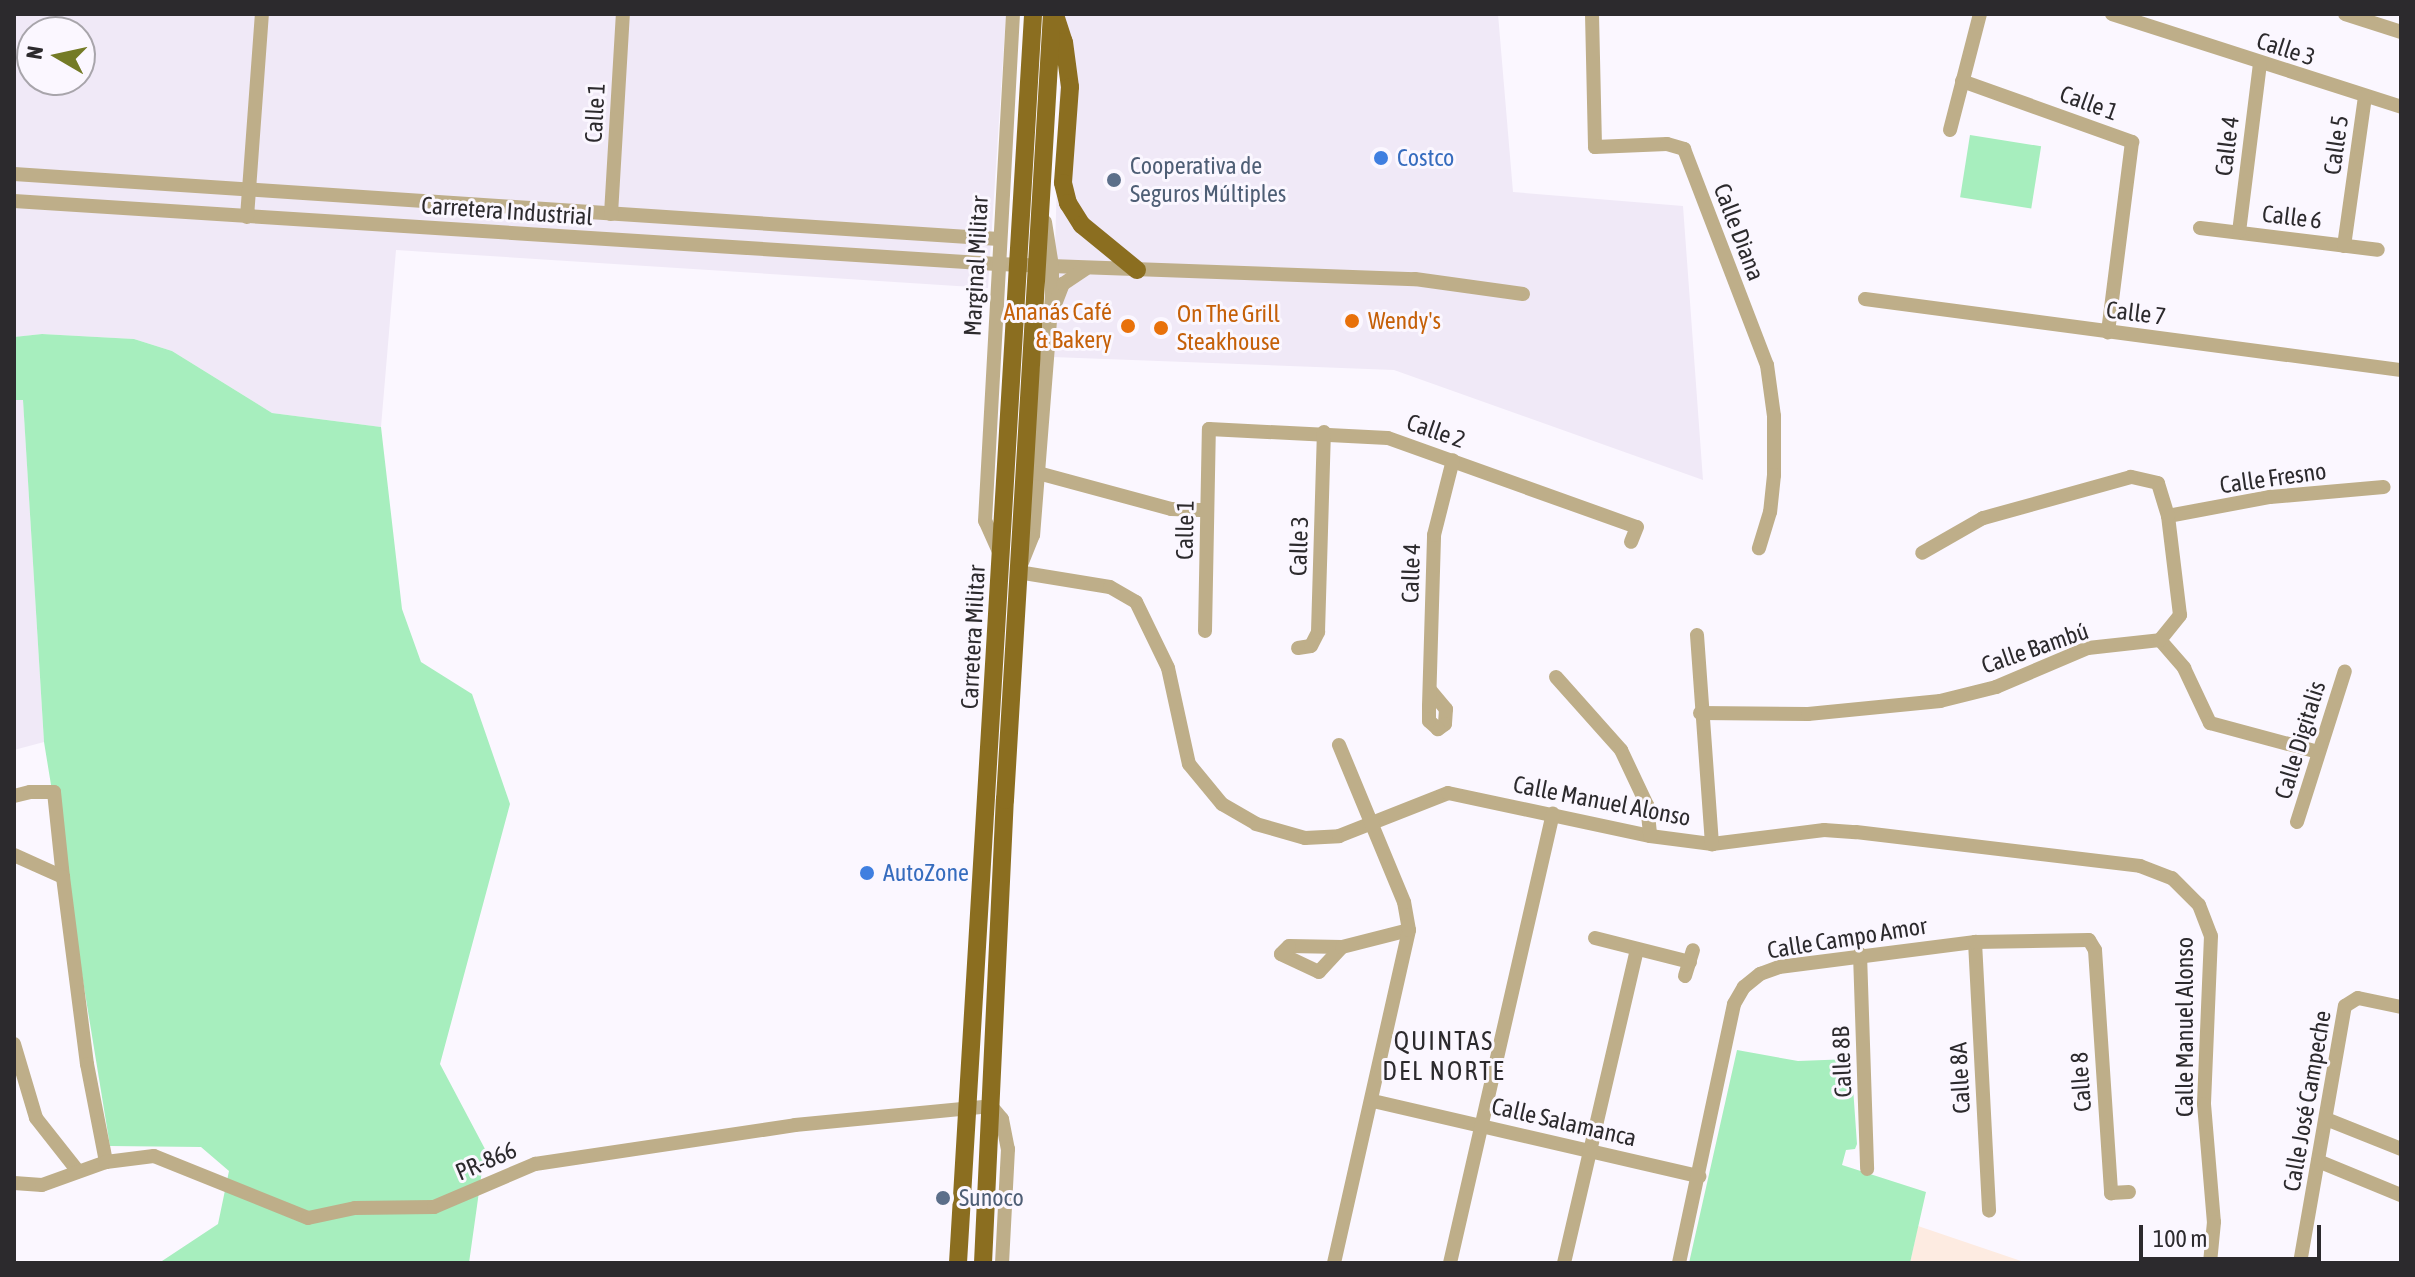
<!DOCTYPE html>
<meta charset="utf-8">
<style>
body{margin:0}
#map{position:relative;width:2415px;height:1277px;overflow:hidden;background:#fbf7ff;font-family:"Asap Condensed",sans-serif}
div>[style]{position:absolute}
.built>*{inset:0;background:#f0e9f7}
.education>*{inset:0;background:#fdebe1}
.green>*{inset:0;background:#a7eebe;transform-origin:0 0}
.minor>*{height:14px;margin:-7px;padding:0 7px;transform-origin:7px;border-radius:7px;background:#beae89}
.major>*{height:18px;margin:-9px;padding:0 9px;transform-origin:9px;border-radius:9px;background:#8b6e20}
.dots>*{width:22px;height:22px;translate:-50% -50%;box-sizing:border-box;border:4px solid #fbf7ff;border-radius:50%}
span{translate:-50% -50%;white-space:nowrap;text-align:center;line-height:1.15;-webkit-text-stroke:6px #fbf7ff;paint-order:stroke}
.street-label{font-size:24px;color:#2c2a2d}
.shop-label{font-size:24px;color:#366cbe}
.left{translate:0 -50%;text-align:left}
.service-label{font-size:24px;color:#4e5e75}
.food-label{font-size:24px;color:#c56008}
.right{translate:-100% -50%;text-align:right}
.neighbourhood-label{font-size:26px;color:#2c2a2d;letter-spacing:2px}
.frame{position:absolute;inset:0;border:16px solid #2c2a2d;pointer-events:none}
.north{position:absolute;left:16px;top:16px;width:80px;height:80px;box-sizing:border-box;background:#fbf7ff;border:2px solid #a8a5ab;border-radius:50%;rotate:279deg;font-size:22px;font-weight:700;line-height:32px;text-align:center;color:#2c2a2d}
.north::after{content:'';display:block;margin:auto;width:28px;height:36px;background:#747b26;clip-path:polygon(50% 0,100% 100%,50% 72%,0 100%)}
.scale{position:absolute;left:2139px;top:1225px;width:182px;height:36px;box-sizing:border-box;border:4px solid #2c2a2d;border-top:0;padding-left:10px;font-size:24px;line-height:28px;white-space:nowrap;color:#2c2a2d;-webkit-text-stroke:6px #fbf7ff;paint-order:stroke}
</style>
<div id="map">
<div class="built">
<div style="clip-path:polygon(evenodd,14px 14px,1006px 14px,988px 288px,396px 250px,381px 427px,272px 413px,172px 351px,134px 339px,42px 334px,14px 337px,14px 14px,32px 32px,80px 32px,80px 80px,32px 80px,32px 32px)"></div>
<div style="clip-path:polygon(1064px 14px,1498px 14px,1513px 192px,1683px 206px,1703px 480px,1394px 370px,1052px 357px,1060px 70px)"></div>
<div style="clip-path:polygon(23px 399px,44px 742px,14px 750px,14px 400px)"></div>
</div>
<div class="education">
<div style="clip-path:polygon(1918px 1226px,2027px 1263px,1910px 1263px)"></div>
</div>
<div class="green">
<div style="left:1970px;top:135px;width:72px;height:63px;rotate:9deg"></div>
<div style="clip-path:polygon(42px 334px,134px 339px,172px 351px,272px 413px,381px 427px,402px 609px,421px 662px,472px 694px,510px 804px,440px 1064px,485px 1149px,469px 1263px,159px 1263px,218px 1224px,229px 1171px,201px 1147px,110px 1146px,44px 742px,23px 400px,14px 400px,14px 337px)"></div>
<div style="clip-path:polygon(1737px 1050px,1798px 1061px,1851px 1059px,1857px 1144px,1855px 1149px,1846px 1150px,1842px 1165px,1926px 1192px,1910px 1263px,1689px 1263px)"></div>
</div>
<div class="minor">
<div style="left:1592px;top:14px;width:133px;rotate:88.7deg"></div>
<div style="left:1595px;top:147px;width:72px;rotate:-2.4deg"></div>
<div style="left:1667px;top:144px;width:18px;rotate:16deg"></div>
<div style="left:1684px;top:149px;width:231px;rotate:69deg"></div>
<div style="left:1767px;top:365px;width:51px;rotate:82.2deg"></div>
<div style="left:1774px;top:416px;width:59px;rotate:90deg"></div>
<div style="left:1774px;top:475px;width:37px;rotate:96deg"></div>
<div style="left:1770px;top:512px;width:38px;rotate:107deg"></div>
<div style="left:2112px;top:14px;width:304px;rotate:17.8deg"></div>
<div style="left:2345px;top:14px;width:59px;rotate:17.8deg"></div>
<div style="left:1962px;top:81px;width:181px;rotate:19.7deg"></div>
<div style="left:2132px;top:142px;width:192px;rotate:97.2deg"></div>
<div style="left:1950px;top:130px;width:120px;rotate:-75.5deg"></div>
<div style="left:14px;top:174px;width:987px;rotate:3.78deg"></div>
<div style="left:14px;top:201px;width:985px;rotate:3.67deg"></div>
<div style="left:997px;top:264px;width:418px;rotate:2.1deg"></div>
<div style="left:1415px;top:279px;width:109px;rotate:7.9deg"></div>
<div style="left:611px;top:214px;width:200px;rotate:-86.6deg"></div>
<div style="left:247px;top:217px;width:204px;rotate:-85.8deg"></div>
<div style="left:1045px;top:222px;width:45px;rotate:81deg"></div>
<div style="left:1052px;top:266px;width:29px;rotate:90deg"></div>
<div style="left:1052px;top:295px;width:241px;rotate:94.5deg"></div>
<div style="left:1033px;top:535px;width:40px;rotate:112deg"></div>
<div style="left:1018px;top:572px;width:93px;rotate:9.3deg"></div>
<div style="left:1110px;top:587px;width:30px;rotate:30deg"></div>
<div style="left:1136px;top:602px;width:73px;rotate:64.1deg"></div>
<div style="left:1168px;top:668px;width:98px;rotate:77.7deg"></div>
<div style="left:1189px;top:764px;width:52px;rotate:50.5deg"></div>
<div style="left:1222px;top:804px;width:39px;rotate:30deg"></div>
<div style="left:1256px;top:824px;width:51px;rotate:15.9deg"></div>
<div style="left:1305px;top:838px;width:34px;rotate:-3deg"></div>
<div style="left:1339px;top:836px;width:117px;rotate:-21.5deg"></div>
<div style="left:1448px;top:793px;width:207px;rotate:12deg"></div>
<div style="left:1650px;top:836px;width:63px;rotate:7.4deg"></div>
<div style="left:1712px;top:844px;width:113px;rotate:-7.1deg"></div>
<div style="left:1824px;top:830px;width:32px;rotate:4deg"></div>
<div style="left:1856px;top:832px;width:286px;rotate:6.8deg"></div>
<div style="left:2140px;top:866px;width:34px;rotate:21deg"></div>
<div style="left:2172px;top:878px;width:38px;rotate:45deg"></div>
<div style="left:2199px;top:905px;width:33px;rotate:69deg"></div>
<div style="left:2211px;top:936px;width:168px;rotate:92.4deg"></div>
<div style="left:2204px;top:1104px;width:118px;rotate:85.2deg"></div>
<div style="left:2214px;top:1222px;width:41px;rotate:95.6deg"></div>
<div style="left:2200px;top:228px;width:179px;rotate:7deg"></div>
<div style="left:2239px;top:232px;width:169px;rotate:-82.9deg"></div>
<div style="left:2344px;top:246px;width:151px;rotate:-82deg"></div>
<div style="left:1865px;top:299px;width:541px;rotate:7.55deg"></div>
<div style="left:1054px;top:307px;width:25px;rotate:-69deg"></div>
<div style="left:1063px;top:284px;width:27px;rotate:-34deg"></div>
<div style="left:1038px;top:473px;width:138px;rotate:15.1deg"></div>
<div style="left:1171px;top:509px;width:36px;rotate:2deg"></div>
<div style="left:2168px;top:516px;width:104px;rotate:-10.6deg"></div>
<div style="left:2270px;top:497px;width:114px;rotate:-5deg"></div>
<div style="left:1000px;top:554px;width:36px;rotate:-114deg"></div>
<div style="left:985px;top:521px;width:508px;rotate:-86.84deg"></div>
<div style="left:1205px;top:631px;width:202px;rotate:-88.9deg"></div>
<div style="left:1209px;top:429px;width:179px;rotate:2.9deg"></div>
<div style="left:1388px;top:438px;width:264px;rotate:19.7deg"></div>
<div style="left:1637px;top:527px;width:16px;rotate:112deg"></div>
<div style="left:1697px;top:635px;width:210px;rotate:85.9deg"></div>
<div style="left:2160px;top:640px;width:37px;rotate:49deg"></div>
<div style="left:2184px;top:668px;width:61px;rotate:64.7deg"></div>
<div style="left:2210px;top:723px;width:112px;rotate:15deg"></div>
<div style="left:1298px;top:648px;width:13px;rotate:-9deg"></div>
<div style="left:1311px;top:646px;width:16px;rotate:-63deg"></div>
<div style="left:1318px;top:632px;width:200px;rotate:-88.3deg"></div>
<div style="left:1556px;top:677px;width:98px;rotate:48.3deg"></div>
<div style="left:1621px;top:750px;width:61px;rotate:64.7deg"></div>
<div style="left:1647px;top:805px;width:31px;rotate:84deg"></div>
<div style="left:1430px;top:690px;width:25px;rotate:50deg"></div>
<div style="left:1446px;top:709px;width:15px;rotate:94deg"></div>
<div style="left:1445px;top:724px;width:9px;rotate:144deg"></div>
<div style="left:1438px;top:729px;width:12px;rotate:-138deg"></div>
<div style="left:1429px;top:721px;width:15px;rotate:-90deg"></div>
<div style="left:1429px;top:706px;width:171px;rotate:-88.3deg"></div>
<div style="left:1434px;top:535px;width:77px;rotate:-75.8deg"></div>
<div style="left:1700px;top:713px;width:108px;rotate:0.5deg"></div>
<div style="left:1808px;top:714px;width:133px;rotate:-5.6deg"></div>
<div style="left:1940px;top:701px;width:58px;rotate:-14deg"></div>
<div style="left:1996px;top:687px;width:100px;rotate:-23deg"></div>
<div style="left:2088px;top:648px;width:72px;rotate:-6.3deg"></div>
<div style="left:2160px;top:640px;width:32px;rotate:-51deg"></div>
<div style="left:2180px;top:615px;width:100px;rotate:-96.9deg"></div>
<div style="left:2168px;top:516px;width:34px;rotate:-107deg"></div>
<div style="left:2158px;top:483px;width:28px;rotate:-167deg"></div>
<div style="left:2131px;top:477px;width:154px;rotate:164.5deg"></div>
<div style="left:1983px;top:518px;width:70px;rotate:150.2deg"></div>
<div style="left:14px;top:796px;width:16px;rotate:-14deg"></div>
<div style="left:30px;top:792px;width:24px"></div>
<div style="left:54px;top:792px;width:85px;rotate:84deg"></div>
<div style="left:2297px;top:822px;width:158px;rotate:-72.4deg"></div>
<div style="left:14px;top:855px;width:54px;rotate:24.2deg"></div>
<div style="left:63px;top:877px;width:189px;rotate:82.7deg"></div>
<div style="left:87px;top:1064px;width:100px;rotate:79deg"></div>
<div style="left:1595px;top:938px;width:98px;rotate:14.2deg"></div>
<div style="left:1975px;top:942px;width:269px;rotate:87deg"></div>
<div style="left:1289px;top:946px;width:53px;rotate:1.1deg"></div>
<div style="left:1342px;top:947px;width:34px;rotate:133deg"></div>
<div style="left:1319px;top:972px;width:42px;rotate:-154.7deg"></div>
<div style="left:1281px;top:954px;width:11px;rotate:-45deg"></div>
<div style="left:1342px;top:947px;width:69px;rotate:-14.2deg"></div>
<div style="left:1860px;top:954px;width:215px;rotate:88.1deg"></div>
<div style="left:1685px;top:976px;width:27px;rotate:-73deg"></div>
<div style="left:14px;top:1044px;width:77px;rotate:73.4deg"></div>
<div style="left:36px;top:1118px;width:66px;rotate:51.7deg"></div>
<div style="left:1373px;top:1101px;width:335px;rotate:13deg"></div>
<div style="left:2326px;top:1119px;width:81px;rotate:21.8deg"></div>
<div style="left:2318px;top:1161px;width:90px;rotate:22.3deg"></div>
<div style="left:14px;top:1183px;width:28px;rotate:4deg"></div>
<div style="left:42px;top:1185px;width:68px;rotate:-19.8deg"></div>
<div style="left:106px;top:1162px;width:48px;rotate:-7.1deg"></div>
<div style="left:154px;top:1156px;width:166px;rotate:21.9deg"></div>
<div style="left:308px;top:1218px;width:48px;rotate:-12deg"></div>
<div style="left:355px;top:1208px;width:79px;rotate:-0.7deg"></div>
<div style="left:434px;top:1207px;width:110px;rotate:-23.1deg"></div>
<div style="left:535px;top:1164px;width:263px;rotate:-8.5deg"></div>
<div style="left:795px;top:1125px;width:197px;rotate:-5.5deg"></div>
<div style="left:991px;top:1106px;width:17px;rotate:50deg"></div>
<div style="left:1002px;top:1119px;width:31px;rotate:79deg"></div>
<div style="left:1008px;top:1149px;width:114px;rotate:93deg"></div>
<div style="left:1334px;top:1263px;width:341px;rotate:-77.3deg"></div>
<div style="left:1409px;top:930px;width:28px;rotate:-100deg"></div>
<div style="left:1404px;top:902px;width:170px;rotate:-112.5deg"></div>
<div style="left:1450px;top:1263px;width:461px;rotate:-77.1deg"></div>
<div style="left:1564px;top:1263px;width:322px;rotate:-76.9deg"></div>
<div style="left:1679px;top:1263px;width:265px;rotate:-78deg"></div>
<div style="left:1734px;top:1004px;width:20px;rotate:-60deg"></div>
<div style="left:1744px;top:987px;width:21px;rotate:-39deg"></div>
<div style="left:1760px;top:974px;width:20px;rotate:-20deg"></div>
<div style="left:1779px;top:967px;width:198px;rotate:-7.3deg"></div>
<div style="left:1975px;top:942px;width:114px;rotate:-1deg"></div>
<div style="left:2089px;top:940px;width:12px;rotate:59deg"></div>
<div style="left:2095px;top:950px;width:244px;rotate:86.2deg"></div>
<div style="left:2111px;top:1193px;width:18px;rotate:-3deg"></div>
<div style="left:2300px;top:1263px;width:261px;rotate:-80.1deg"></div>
<div style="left:2345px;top:1006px;width:15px;rotate:-32deg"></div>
<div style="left:2358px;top:998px;width:44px;rotate:11.8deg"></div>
</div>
<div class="major">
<div style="left:1056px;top:18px;width:25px;rotate:72deg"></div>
<div style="left:1064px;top:42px;width:45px;rotate:82.4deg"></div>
<div style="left:1070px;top:87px;width:96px;rotate:94.2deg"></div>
<div style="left:1063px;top:183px;width:21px;rotate:76deg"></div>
<div style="left:1068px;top:203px;width:26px;rotate:58deg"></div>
<div style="left:1082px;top:225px;width:71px;rotate:39.3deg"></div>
<div style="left:958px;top:1263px;width:1251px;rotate:-86.56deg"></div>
<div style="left:983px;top:1263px;width:464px;rotate:-87.3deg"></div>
<div style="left:1005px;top:800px;width:787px;rotate:-86.58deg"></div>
</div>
<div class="dots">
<div style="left:1381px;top:158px;background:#3f7fe0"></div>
<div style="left:1114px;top:180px;background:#5c6f8a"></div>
<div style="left:1352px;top:321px;background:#e8710a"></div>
<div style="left:1128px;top:326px;background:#e8710a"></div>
<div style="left:1161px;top:328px;background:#e8710a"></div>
<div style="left:867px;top:873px;background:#3f7fe0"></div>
<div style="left:943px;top:1198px;background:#5c6f8a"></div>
</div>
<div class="street-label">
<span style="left:2286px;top:49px;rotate:18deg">Calle 3</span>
<span style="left:2089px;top:103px;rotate:20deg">Calle 1</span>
<span style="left:595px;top:113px;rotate:-87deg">Calle 1</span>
<span style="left:2336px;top:145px;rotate:-82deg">Calle 5</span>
<span style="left:2227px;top:146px;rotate:-83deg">Calle 4</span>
<span style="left:507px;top:211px;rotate:4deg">Carretera Industrial</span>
<span style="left:2292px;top:217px;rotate:7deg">Calle 6</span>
<span style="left:1739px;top:232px;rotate:69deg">Calle Diana</span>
<span style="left:976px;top:266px;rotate:-87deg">Marginal Militar</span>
<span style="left:2136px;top:313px;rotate:7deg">Calle 7</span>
<span style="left:1436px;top:431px;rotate:19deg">Calle 2</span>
<span style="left:2273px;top:478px;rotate:-8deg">Calle Fresno</span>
<span style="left:1185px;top:530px;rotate:-89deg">Calle 1</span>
<span style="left:1299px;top:546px;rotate:-88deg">Calle 3</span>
<span style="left:1411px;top:573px;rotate:-88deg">Calle 4</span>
<span style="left:973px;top:637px;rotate:-87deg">Carretera Militar</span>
<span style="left:2035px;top:648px;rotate:-19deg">Calle Bambú</span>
<span style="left:2300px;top:740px;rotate:-73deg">Calle Digitalis</span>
<span style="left:1602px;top:801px;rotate:11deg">Calle Manuel Alonso</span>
<span style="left:1847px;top:938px;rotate:-9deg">Calle Campo Amor</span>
<span style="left:2185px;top:1027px;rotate:-90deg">Calle Manuel Alonso</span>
<span style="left:1842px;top:1062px;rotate:-92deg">Calle 8B</span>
<span style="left:1960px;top:1078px;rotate:-93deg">Calle 8A</span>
<span style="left:2081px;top:1082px;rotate:-94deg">Calle 8</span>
<span style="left:2307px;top:1101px;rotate:-80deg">Calle José Campeche</span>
<span style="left:1564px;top:1122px;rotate:13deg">Calle Salamanca</span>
<span style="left:486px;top:1161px;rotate:-23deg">PR-866</span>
</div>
<div class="shop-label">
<span class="left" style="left:1397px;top:158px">Costco</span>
<span class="left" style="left:883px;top:873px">AutoZone</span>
</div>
<div class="service-label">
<span class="left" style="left:1130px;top:180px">Cooperativa de<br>Seguros Múltiples</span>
<span class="left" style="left:959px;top:1198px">Sunoco</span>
</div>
<div class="food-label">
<span class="right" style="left:1112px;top:326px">Ananás Café<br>&amp; Bakery</span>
<span class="left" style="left:1177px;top:328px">On The Grill<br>Steakhouse</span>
<span class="left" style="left:1368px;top:321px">Wendy's</span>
</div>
<div class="neighbourhood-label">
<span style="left:1444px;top:1057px">QUINTAS<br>DEL NORTE</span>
</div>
<div class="frame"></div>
<div class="north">N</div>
<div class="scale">100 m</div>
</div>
